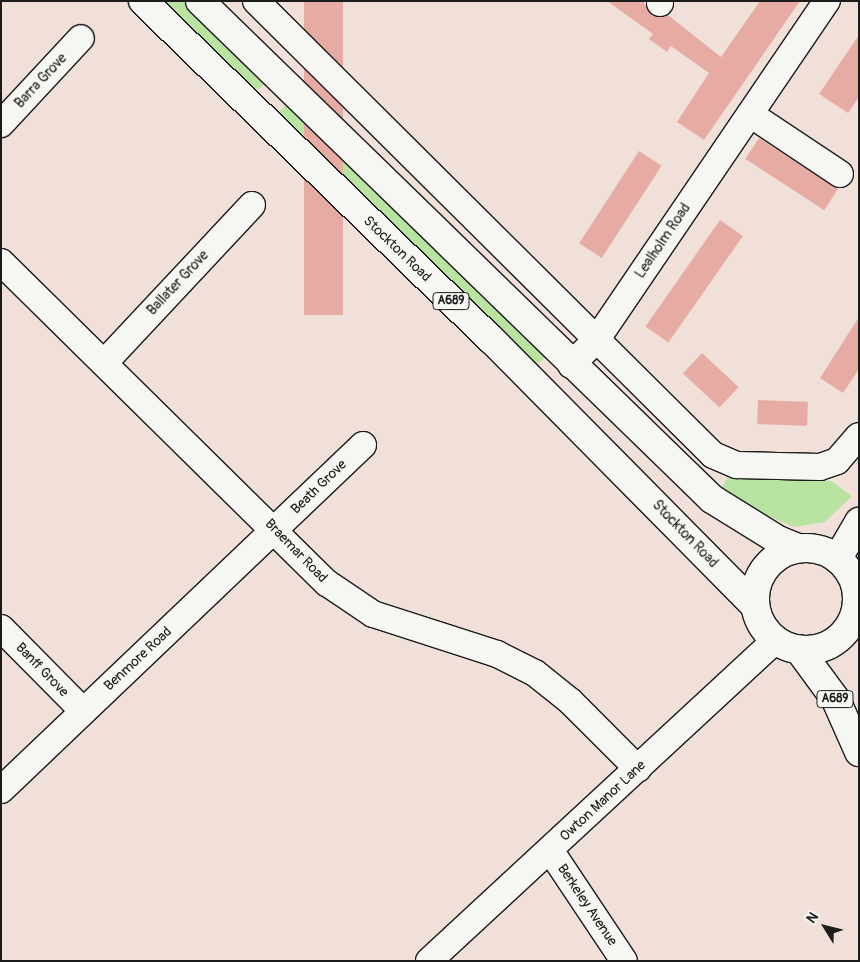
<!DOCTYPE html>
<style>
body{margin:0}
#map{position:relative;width:860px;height:962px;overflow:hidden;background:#f1e0da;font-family:Pangolin,sans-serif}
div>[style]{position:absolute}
.green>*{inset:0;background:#b8e3a0}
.building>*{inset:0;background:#e6aca3;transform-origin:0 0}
.roads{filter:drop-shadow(1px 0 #1c1c1c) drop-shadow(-1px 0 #1c1c1c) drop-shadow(0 1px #1c1c1c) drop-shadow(0 -1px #1c1c1c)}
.minor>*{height:26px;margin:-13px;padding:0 13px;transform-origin:13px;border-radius:13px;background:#f6f6f2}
.major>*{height:28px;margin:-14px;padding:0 14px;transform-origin:14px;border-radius:14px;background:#f6f6f2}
.highway>*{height:28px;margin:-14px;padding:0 14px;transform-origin:14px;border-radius:14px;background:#f6f6f2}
.highway>.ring{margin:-14px;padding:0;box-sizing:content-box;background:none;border:28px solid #f6f6f2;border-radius:50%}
span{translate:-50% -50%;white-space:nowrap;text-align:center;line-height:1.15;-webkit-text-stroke:5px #f6f6f2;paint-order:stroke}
.shield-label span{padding:1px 4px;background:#f6f6f2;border:1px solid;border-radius:4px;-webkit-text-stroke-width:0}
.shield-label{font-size:12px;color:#1c1c1c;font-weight:700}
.street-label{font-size:14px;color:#1c1c1c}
.frame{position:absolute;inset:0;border:2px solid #1c1c1c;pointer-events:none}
.north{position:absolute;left:800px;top:902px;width:50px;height:50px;-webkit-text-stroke:4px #f6f6f2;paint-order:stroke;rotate:306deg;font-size:14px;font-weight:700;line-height:20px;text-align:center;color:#1c1c1c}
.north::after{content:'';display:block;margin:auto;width:18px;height:22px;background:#1c1c1c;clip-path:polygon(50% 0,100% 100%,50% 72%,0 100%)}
</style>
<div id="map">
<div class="green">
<div style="clip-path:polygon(163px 1px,186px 1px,266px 82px,260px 89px,252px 88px)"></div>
<div style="clip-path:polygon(287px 104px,542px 352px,545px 357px,539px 363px,536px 365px,280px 116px,280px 111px)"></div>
<div style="clip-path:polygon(728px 477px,831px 481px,852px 496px,825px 522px,794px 527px,757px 511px,722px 487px)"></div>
</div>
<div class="building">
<div style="left:304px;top:1px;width:39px;height:314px"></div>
<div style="clip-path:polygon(607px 1px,643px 1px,652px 16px,668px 15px,721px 57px,760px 1px,800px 1px,704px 140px,677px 122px,709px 73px,671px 46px,667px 52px,649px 39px,653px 34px)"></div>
<div style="clip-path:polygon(859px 35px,859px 97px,848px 113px,819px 94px)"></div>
<div style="left:759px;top:138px;width:94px;height:25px;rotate:33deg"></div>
<div style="left:639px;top:151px;width:27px;height:110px;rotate:33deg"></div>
<div style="left:720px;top:220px;width:28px;height:130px;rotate:35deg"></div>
<div style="clip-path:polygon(859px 317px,859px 369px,843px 393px,820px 378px)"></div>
<div style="left:702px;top:353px;width:50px;height:28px;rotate:43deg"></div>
<div style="left:758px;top:400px;width:50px;height:24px;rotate:2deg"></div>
</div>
<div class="roads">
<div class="minor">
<div style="left:256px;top:1px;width:644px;rotate:44.81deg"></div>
<div style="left:713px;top:455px;width:26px;rotate:23deg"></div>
<div style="left:737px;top:465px;width:83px;rotate:1.4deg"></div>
<div style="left:820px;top:467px;width:18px;rotate:-19deg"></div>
<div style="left:837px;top:461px;width:33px;rotate:-49deg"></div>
<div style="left:660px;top:3px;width:2px;rotate:-90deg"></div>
<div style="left:750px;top:114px;width:108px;rotate:33.7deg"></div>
<div style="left:1px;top:124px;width:117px;rotate:-47.1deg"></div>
<div style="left:1px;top:262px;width:458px;rotate:44.6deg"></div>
<div style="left:327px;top:583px;width:55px;rotate:34deg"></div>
<div style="left:373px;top:614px;width:130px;rotate:17.9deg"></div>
<div style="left:497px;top:654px;width:42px;rotate:26.6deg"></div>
<div style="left:535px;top:673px;width:45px;rotate:38.7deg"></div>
<div style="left:570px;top:701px;width:96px;rotate:45deg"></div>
<div style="left:105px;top:362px;width:215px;rotate:-46.9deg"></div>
<div style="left:571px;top:365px;width:37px;rotate:-45deg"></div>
<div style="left:597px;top:339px;width:409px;rotate:-55.8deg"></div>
<div style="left:1px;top:628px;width:117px;rotate:45.3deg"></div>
<div style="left:1px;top:790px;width:500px;rotate:-43.62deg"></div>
<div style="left:550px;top:850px;width:133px;rotate:56.3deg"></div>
<div style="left:429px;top:961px;width:471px;rotate:-42.8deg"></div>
</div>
<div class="major">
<div style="left:838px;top:558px;width:42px;rotate:-59.7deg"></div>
</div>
<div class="highway">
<div style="left:143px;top:1px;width:485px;rotate:44.2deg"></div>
<div style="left:491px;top:339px;width:375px;rotate:45.3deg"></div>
<div style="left:200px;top:1px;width:714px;rotate:44.21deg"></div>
<div style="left:712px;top:499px;width:78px;rotate:31.8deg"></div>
<div style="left:778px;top:540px;width:22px;rotate:22deg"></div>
<div class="ring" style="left:755px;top:548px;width:74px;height:74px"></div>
<div style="left:800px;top:651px;width:61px;rotate:53.7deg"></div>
<div style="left:836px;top:700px;width:57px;rotate:66.1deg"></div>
</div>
</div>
<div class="shield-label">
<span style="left:451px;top:301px">A689</span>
<span style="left:835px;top:699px">A689</span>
</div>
<div class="street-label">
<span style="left:41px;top:81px;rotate:-47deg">Barra Grove</span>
<span style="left:663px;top:241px;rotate:-56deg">Lealholm Road</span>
<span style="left:397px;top:249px;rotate:44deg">Stockton Road</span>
<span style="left:178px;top:283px;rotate:-47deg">Ballater Grove</span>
<span style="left:319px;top:487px;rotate:-44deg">Beath Grove</span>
<span style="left:685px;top:534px;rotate:46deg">Stockton Road</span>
<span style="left:296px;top:551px;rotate:46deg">Braemar Road</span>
<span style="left:138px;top:659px;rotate:-43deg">Benmore Road</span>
<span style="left:42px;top:670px;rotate:46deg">Banff Grove</span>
<span style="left:603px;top:801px;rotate:-43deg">Owton Manor Lane</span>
<span style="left:587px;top:905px;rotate:56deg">Berkeley Avenue</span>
</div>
<div class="frame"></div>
<div class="north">N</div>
</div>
